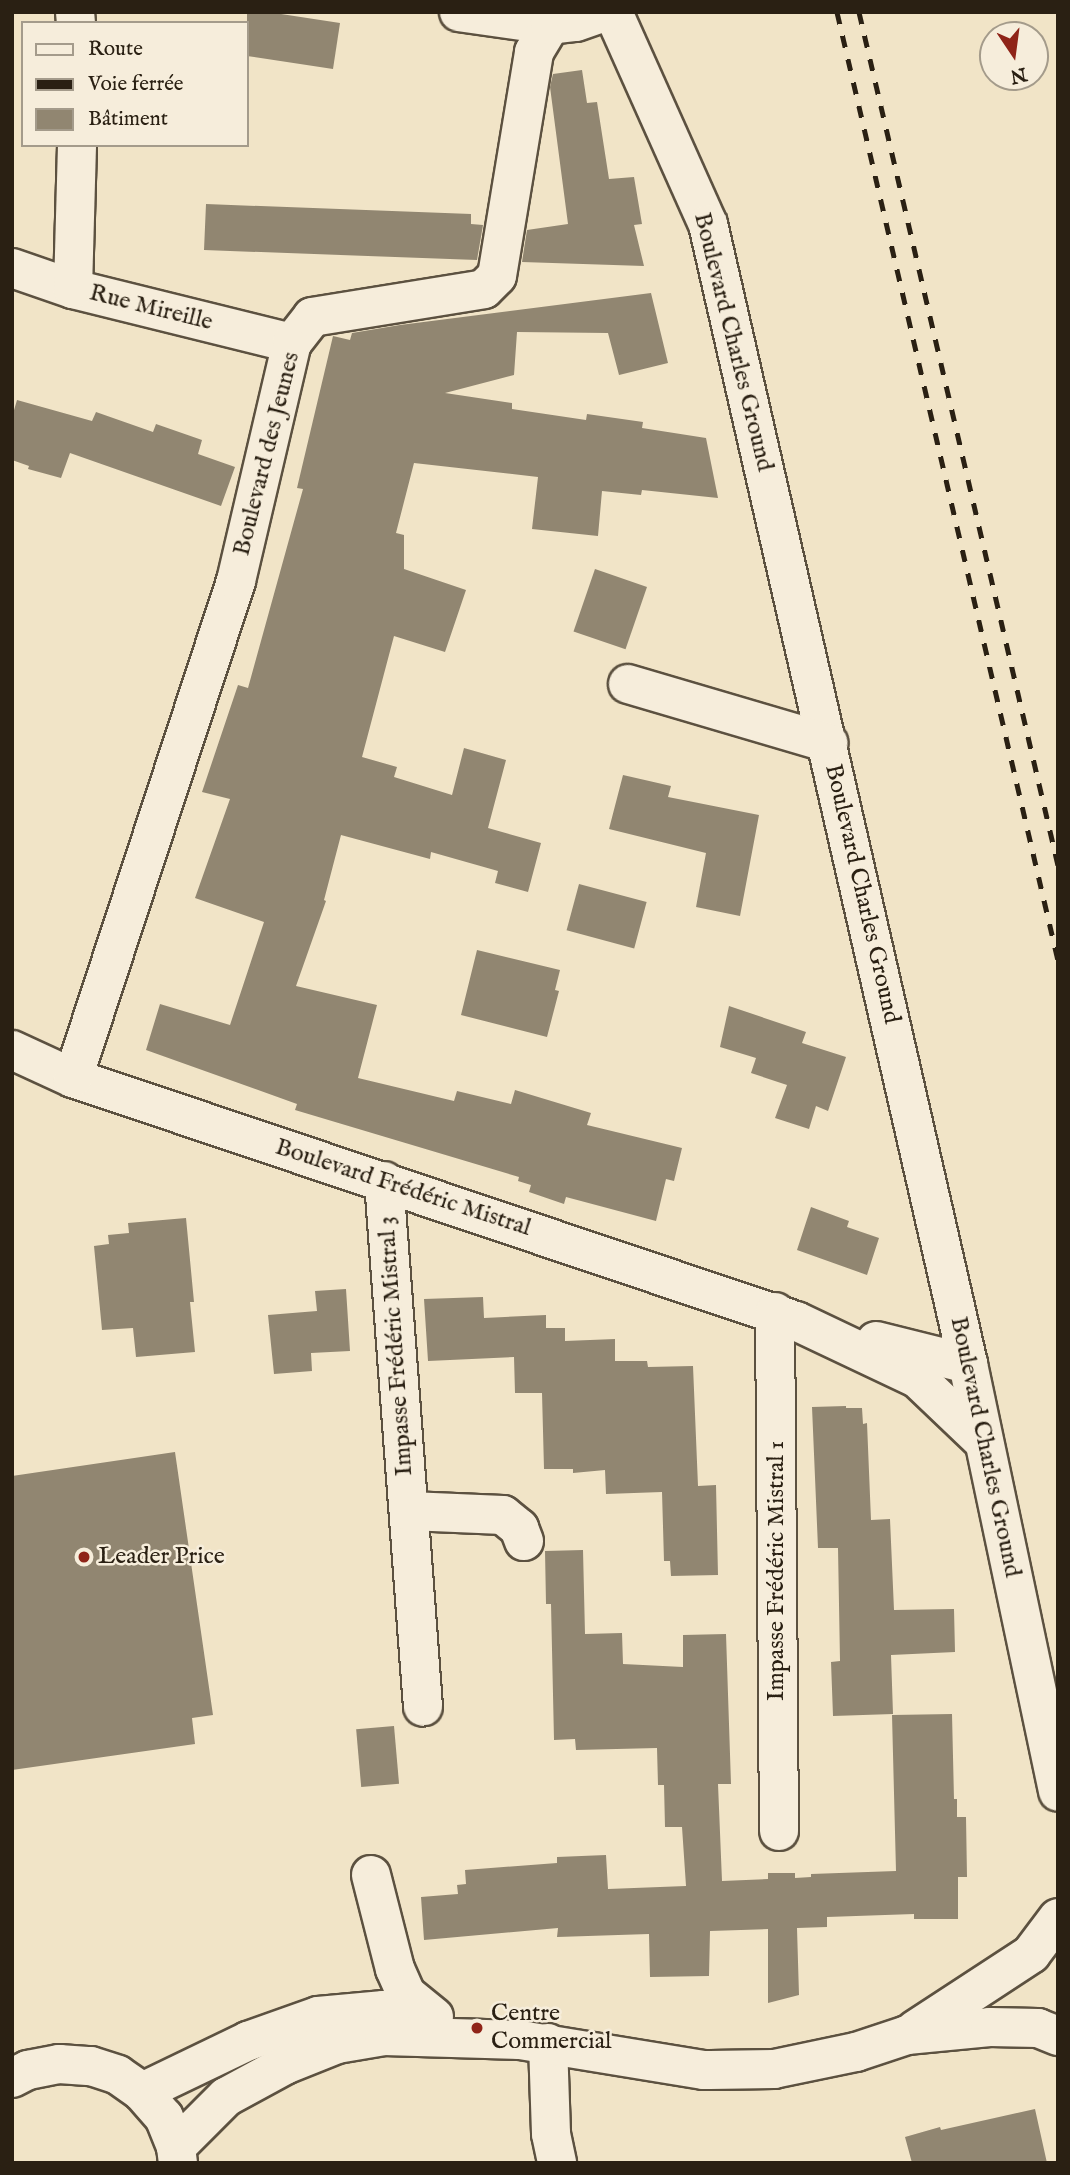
<!DOCTYPE html>
<meta charset="utf-8">
<style>
body{margin:0}
#map{position:relative;width:1070px;height:2175px;overflow:hidden;background:#f1e4c7;font-family:"IM FELL English",serif}
div>[style]{position:absolute}
.building>*{inset:0;background:#918671;transform-origin:0 0}
.roads{filter:drop-shadow(2px 0 #5c5140) drop-shadow(-2px 0 #5c5140) drop-shadow(0 2px #5c5140) drop-shadow(0 -2px #5c5140)}
.minor>*{height:38px;margin:-19px;padding:0 19px;transform-origin:19px;border-radius:19px;background:#f6eddb}
.rail>*{height:5px;margin-top:-2.5px;transform-origin:0;background:repeating-linear-gradient(90deg,#2a2013 0 12px,transparent 0 24px)}
.dots>*{width:19px;height:19px;translate:-50% -50%;box-sizing:border-box;border:4px solid #f6eddb;border-radius:50%}
span{translate:-50% -50%;white-space:nowrap;text-align:center;line-height:1.15;-webkit-text-stroke:5px #f6eddb;paint-order:stroke}
.street-label{font-size:24px;color:#2a2013}
.poi-label{font-size:24px;color:#2a2013}
.left{translate:0 -50%;text-align:left}
.frame{position:absolute;inset:0;border:14px solid #2a2013;pointer-events:none}
.legend{position:absolute;left:21px;top:21px;width:228px;height:126px;box-sizing:border-box;background:#f6eddb;border:2px solid #a49b8b;margin:0;padding:9px 12px;list-style:none;font-size:21px;color:#2a2013}
.legend li{display:flex;align-items:center;gap:14px;height:35px}
.legend b{width:35px;border:2px solid #a49b8b}
.north{position:absolute;left:979px;top:21px;width:70px;height:70px;box-sizing:border-box;background:#f6eddb;border:2px solid #a49b8b;border-radius:50%;rotate:167deg;font-size:19px;font-weight:700;line-height:28px;text-align:center;color:#2a2013}
.north::after{content:'';display:block;margin:auto;width:24px;height:32px;background:#8f2418;clip-path:polygon(50% 0,100% 100%,50% 72%,0 100%)}
</style>
<div id="map">
<div class="building">
<div style="clip-path:polygon(247px 12px,268px 12px,340px 23px,333px 69px,247px 56px)"></div>
<div style="clip-path:polygon(582px 70px,587px 103px,597px 102px,609px 179px,634px 177px,642px 224px,634px 225px,644px 266px,522px 262px,527px 230px,568px 224px,550px 87px,553px 74px)"></div>
<div style="clip-path:polygon(206px 204px,471px 214px,471px 224px,483px 225px,477px 260px,204px 250px)"></div>
<div style="clip-path:polygon(651px 293px,668px 363px,619px 375px,608px 333px,517px 332px,514px 375px,445px 393px,512px 403px,512px 409px,586px 420px,587px 414px,643px 422px,642px 428px,706px 438px,718px 498px,642px 490px,641px 495px,602px 491px,598px 536px,532px 529px,538px 477px,414px 463px,396px 533px,404px 535px,404px 569px,466px 590px,445px 652px,394px 636px,362px 757px,397px 767px,394px 777px,452px 795px,464px 748px,506px 760px,488px 828px,541px 843px,528px 892px,495px 883px,498px 871px,431px 852px,430px 859px,341px 835px,324px 900px,326px 901px,296px 986px,377px 1005px,358px 1078px,454px 1101px,457px 1091px,511px 1104px,515px 1090px,591px 1113px,587px 1125px,682px 1148px,674px 1181px,666px 1179px,656px 1221px,566px 1197px,564px 1204px,529px 1192px,531px 1185px,518px 1181px,519px 1177px,295px 1110px,297px 1104px,146px 1050px,160px 1004px,230px 1025px,264px 922px,195px 898px,230px 799px,202px 792px,238px 685px,248px 688px,303px 489px,297px 488px,333px 336px,350px 340px,352px 333px,400px 325px)"></div>
<div style="clip-path:polygon(17px 400px,92px 421px,96px 412px,153px 432px,156px 424px,202px 440px,198px 454px,235px 467px,221px 506px,70px 453px,61px 478px,28px 469px,29px 466px,12px 460px,12px 417px)"></div>
<div style="left:595px;top:569px;width:55px;height:66px;rotate:19deg"></div>
<div style="clip-path:polygon(623px 775px,671px 786px,668px 797px,759px 815px,740px 916px,696px 907px,706px 853px,609px 829px)"></div>
<div style="left:579px;top:884px;width:70px;height:48px;rotate:15deg"></div>
<div style="clip-path:polygon(477px 950px,560px 970px,555px 990px,559px 991px,547px 1037px,461px 1015px)"></div>
<div style="clip-path:polygon(729px 1006px,806px 1032px,802px 1043px,846px 1057px,828px 1111px,816px 1106px,809px 1129px,775px 1118px,787px 1085px,751px 1073px,756px 1058px,720px 1047px)"></div>
<div style="clip-path:polygon(811px 1207px,849px 1221px,847px 1227px,879px 1238px,867px 1275px,797px 1250px)"></div>
<div style="clip-path:polygon(186px 1218px,194px 1302px,190px 1302px,195px 1352px,136px 1357px,133px 1328px,102px 1330px,94px 1246px,109px 1244px,108px 1235px,129px 1233px,128px 1223px)"></div>
<div style="clip-path:polygon(346px 1289px,350px 1351px,311px 1353px,312px 1371px,274px 1374px,268px 1315px,317px 1311px,315px 1291px)"></div>
<div style="clip-path:polygon(483px 1297px,484px 1318px,546px 1315px,546px 1328px,565px 1328px,565px 1341px,615px 1339px,615px 1361px,647px 1361px,648px 1367px,693px 1366px,698px 1486px,716px 1485px,718px 1575px,671px 1576px,670px 1561px,664px 1561px,662px 1492px,606px 1494px,605px 1470px,573px 1473px,573px 1469px,544px 1469px,542px 1393px,515px 1393px,514px 1357px,428px 1361px,424px 1299px)"></div>
<div style="clip-path:polygon(846px 1406px,846px 1408px,862px 1408px,863px 1424px,867px 1423px,871px 1520px,890px 1519px,894px 1610px,954px 1609px,955px 1652px,891px 1655px,893px 1714px,833px 1716px,831px 1662px,840px 1661px,838px 1548px,818px 1548px,812px 1407px)"></div>
<div style="clip-path:polygon(175px 1452px,213px 1715px,192px 1718px,195px 1744px,12px 1770px,12px 1476px)"></div>
<div style="clip-path:polygon(583px 1550px,585px 1634px,622px 1633px,623px 1664px,683px 1667px,683px 1635px,726px 1634px,731px 1784px,718px 1784px,722px 1881px,768px 1879px,768px 1873px,795px 1873px,795px 1878px,811px 1877px,811px 1874px,896px 1871px,892px 1715px,952px 1714px,954px 1799px,957px 1799px,957px 1817px,966px 1817px,967px 1877px,958px 1877px,958px 1919px,914px 1919px,914px 1914px,827px 1917px,827px 1927px,797px 1928px,799px 1995px,768px 2003px,768px 1929px,710px 1931px,709px 1976px,650px 1977px,649px 1934px,557px 1937px,558px 1928px,424px 1940px,421px 1897px,458px 1894px,457px 1885px,466px 1884px,465px 1870px,557px 1863px,557px 1857px,606px 1855px,608px 1889px,686px 1886px,682px 1827px,665px 1827px,664px 1785px,658px 1785px,657px 1748px,576px 1750px,575px 1739px,554px 1740px,551px 1604px,546px 1604px,545px 1551px)"></div>
<div style="left:394px;top:1726px;width:58px;height:38px;rotate:85deg"></div>
<div style="clip-path:polygon(1035px 2109px,1047px 2163px,912px 2163px,905px 2137px,940px 2127px,941px 2130px)"></div>
</div>
<div class="roads">
<div class="minor">
<div style="left:75px;top:12px;width:11px;rotate:85deg"></div>
<div style="left:459px;top:12px;width:92px;rotate:8.1deg"></div>
<div style="left:613px;top:12px;width:232px;rotate:65.9deg"></div>
<div style="left:708px;top:224px;width:1169px;rotate:77.15deg"></div>
<div style="left:968px;top:1364px;width:437px;rotate:78.1deg"></div>
<div style="left:12px;top:268px;width:65px;rotate:19deg"></div>
<div style="left:73px;top:289px;width:226px;rotate:13.9deg"></div>
<div style="left:73px;top:289px;width:144px;rotate:-88.4deg"></div>
<div style="left:628px;top:684px;width:209px;rotate:16.4deg"></div>
<div style="left:12px;top:1050px;width:67px;rotate:24.7deg"></div>
<div style="left:73px;top:1078px;width:763px;rotate:18.58deg"></div>
<div style="left:796px;top:1321px;width:135px;rotate:25.4deg"></div>
<div style="left:918px;top:1379px;width:91px;rotate:43.7deg"></div>
<div style="left:73px;top:1078px;width:523px;rotate:-71.84deg"></div>
<div style="left:236px;top:581px;width:244px;rotate:-76.8deg"></div>
<div style="left:292px;top:343px;width:33px;rotate:-52deg"></div>
<div style="left:312px;top:317px;width:174px;rotate:-9.2deg"></div>
<div style="left:484px;top:289px;width:18px;rotate:-45deg"></div>
<div style="left:497px;top:276px;width:227px;rotate:-80.6deg"></div>
<div style="left:534px;top:52px;width:31px;rotate:-59deg"></div>
<div style="left:550px;top:25px;width:26px;rotate:-7deg"></div>
<div style="left:576px;top:22px;width:31px;rotate:-19deg"></div>
<div style="left:384px;top:1181px;width:527px;rotate:85.76deg"></div>
<div style="left:775px;top:1312px;width:519px;rotate:89.56deg"></div>
<div style="left:876px;top:1341px;width:95px;rotate:14deg"></div>
<div style="left:409px;top:1511px;width:94px;rotate:2.4deg"></div>
<div style="left:503px;top:1515px;width:21px;rotate:39deg"></div>
<div style="left:519px;top:1528px;width:14px;rotate:69deg"></div>
<div style="left:371px;top:1875px;width:97px;rotate:75.7deg"></div>
<div style="left:395px;top:1969px;width:27px;rotate:66deg"></div>
<div style="left:406px;top:1994px;width:36px;rotate:39deg"></div>
<div style="left:915px;top:2030px;width:139px;rotate:-33.2deg"></div>
<div style="left:1031px;top:1954px;width:45px;rotate:-53.1deg"></div>
<div style="left:548px;top:2043px;width:91px;rotate:88.1deg"></div>
<div style="left:551px;top:2134px;width:30px;rotate:78deg"></div>
<div style="left:12px;top:2078px;width:18px;rotate:-27deg"></div>
<div style="left:28px;top:2070px;width:32px;rotate:-11deg"></div>
<div style="left:59px;top:2064px;width:32px;rotate:4deg"></div>
<div style="left:91px;top:2066px;width:28px;rotate:18deg"></div>
<div style="left:118px;top:2075px;width:29px;rotate:35deg"></div>
<div style="left:142px;top:2092px;width:33px;rotate:49deg"></div>
<div style="left:164px;top:2117px;width:32px;rotate:68deg"></div>
<div style="left:176px;top:2147px;width:16px;rotate:83deg"></div>
<div style="left:142px;top:2092px;width:118px;rotate:-25.7deg"></div>
<div style="left:248px;top:2041px;width:74px;rotate:-19.7deg"></div>
<div style="left:318px;top:2016px;width:66px;rotate:-5.2deg"></div>
<div style="left:384px;top:2010px;width:35px;rotate:8deg"></div>
<div style="left:176px;top:2147px;width:71px;rotate:-45deg"></div>
<div style="left:226px;top:2097px;width:67px;rotate:-28.5deg"></div>
<div style="left:285px;top:2065px;width:56px;rotate:-22deg"></div>
<div style="left:337px;top:2044px;width:48px;rotate:-9.7deg"></div>
<div style="left:384px;top:2036px;width:136px;rotate:1.7deg"></div>
<div style="left:520px;top:2040px;width:186px;rotate:9.3deg"></div>
<div style="left:704px;top:2070px;width:70px;rotate:-0.8deg"></div>
<div style="left:774px;top:2069px;width:84px;rotate:-11.7deg"></div>
<div style="left:856px;top:2052px;width:54px;rotate:-18.4deg"></div>
<div style="left:907px;top:2035px;width:83px;rotate:-5.5deg"></div>
<div style="left:990px;top:2027px;width:48px;rotate:1.2deg"></div>
<div style="left:1038px;top:2028px;width:22px;rotate:22deg"></div>
</div>
</div>
<div class="rail">
<div style="left:837px;top:12px;width:973px;rotate:76.88deg"></div>
<div style="left:859px;top:12px;width:876px;rotate:76.87deg"></div>
</div>
<div class="dots">
<div style="left:84px;top:1557px;background:#8f2418"></div>
<div style="left:477px;top:2028px;background:#8f2418"></div>
</div>
<div class="street-label">
<span style="left:151px;top:308px;rotate:14deg">Rue Mireille</span>
<span style="left:733px;top:342px;rotate:76deg">Boulevard Charles Ground</span>
<span style="left:267px;top:454px;rotate:-76deg">Boulevard des Jeunes</span>
<span style="left:862px;top:894px;rotate:77deg">Boulevard Charles Ground</span>
<span style="left:403px;top:1188px;rotate:18deg">Boulevard Frédéric Mistral</span>
<span style="left:396px;top:1346px;rotate:-94deg">Impasse Frédéric Mistral 3</span>
<span style="left:985px;top:1447px;rotate:78deg">Boulevard Charles Ground</span>
<span style="left:777px;top:1571px;rotate:-90deg">Impasse Frédéric Mistral 1</span>
</div>
<div class="poi-label">
<span class="left" style="left:98px;top:1557px">Leader Price</span>
<span class="left" style="left:491px;top:2028px">Centre<br>Commercial</span>
</div>
<div class="frame"></div>
<ul class="legend">
<li><b style="height:9px;background:#f6eddb"></b>Route</li>
<li><b style="height:9px;background:#2a2013"></b>Voie ferrée</li>
<li><b style="height:19px;background:#918671"></b>Bâtiment</li>
</ul>
<div class="north">N</div>
</div>
